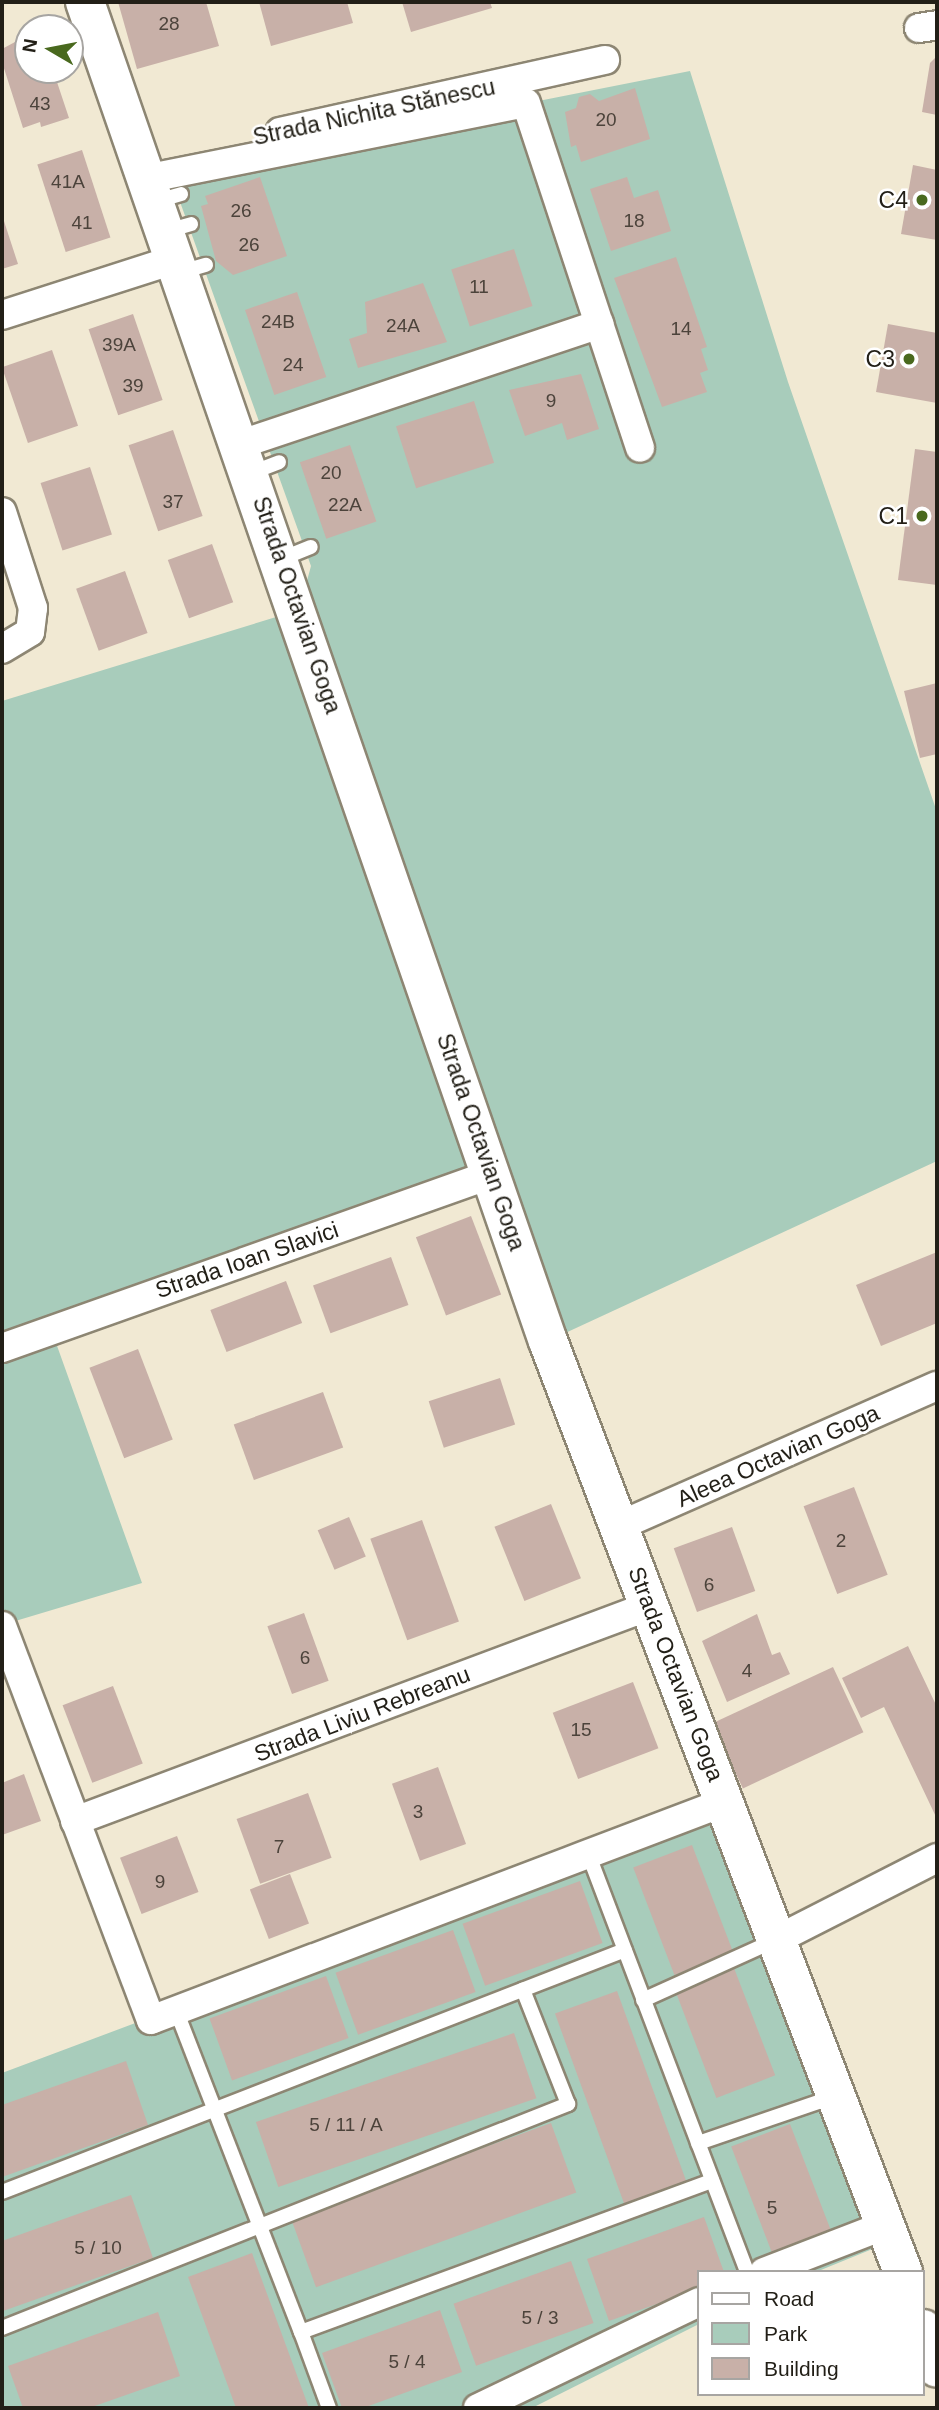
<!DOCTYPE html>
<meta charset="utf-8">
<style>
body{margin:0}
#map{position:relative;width:939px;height:2410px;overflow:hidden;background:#f1e9d3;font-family:Arial,sans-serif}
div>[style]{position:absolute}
.green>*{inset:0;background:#a8ccbb}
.building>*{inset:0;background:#c8b0a8;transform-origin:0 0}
.roads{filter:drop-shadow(2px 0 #8d8673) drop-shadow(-2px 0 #8d8673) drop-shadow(0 2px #8d8673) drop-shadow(0 -2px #8d8673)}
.lane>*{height:14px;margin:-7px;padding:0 7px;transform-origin:7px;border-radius:7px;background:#fff}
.street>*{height:28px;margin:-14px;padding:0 14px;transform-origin:14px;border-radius:14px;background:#fff}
.secondary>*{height:38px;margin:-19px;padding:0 19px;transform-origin:19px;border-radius:19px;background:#fff}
.dots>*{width:19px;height:19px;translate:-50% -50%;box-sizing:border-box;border:4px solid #fff;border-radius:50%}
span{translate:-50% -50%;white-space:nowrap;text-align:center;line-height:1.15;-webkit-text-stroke:5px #fff;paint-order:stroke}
.number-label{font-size:19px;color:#4c433b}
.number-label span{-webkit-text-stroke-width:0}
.street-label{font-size:23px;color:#221f17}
.poi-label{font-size:23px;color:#221f17}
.right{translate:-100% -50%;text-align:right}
.frame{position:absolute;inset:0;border:4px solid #221f17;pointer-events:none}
.legend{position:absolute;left:697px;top:2270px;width:228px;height:126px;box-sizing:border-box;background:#fff;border:2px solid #a7a5a2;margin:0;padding:9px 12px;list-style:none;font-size:21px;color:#221f17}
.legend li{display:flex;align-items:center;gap:14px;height:35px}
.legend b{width:35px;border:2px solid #a7a5a2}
.north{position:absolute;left:14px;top:14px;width:70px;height:70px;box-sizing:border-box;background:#fff;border:2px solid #a7a5a2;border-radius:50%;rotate:280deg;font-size:19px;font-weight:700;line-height:28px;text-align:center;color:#221f17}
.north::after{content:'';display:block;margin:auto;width:24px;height:32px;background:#49691e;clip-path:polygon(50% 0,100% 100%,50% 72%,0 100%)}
</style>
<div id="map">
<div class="green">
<div style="clip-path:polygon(690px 71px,788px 382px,937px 812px,937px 1161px,548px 1341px,492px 1174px,51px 1329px,142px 1583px,2px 1625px,2px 701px,299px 610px,311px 566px,170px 174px)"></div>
<div style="clip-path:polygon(725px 1802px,892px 2241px,816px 2272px,699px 2272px,699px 2324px,532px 2408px,2px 2408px,2px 2073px)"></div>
</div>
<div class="building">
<div style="clip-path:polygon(118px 2px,206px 2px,219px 46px,137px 69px)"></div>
<div style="clip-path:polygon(259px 2px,347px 2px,353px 23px,271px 46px)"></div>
<div style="clip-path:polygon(402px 2px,490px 2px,492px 8px,411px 32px)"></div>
<div style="clip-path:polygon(28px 35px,28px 70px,53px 70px,69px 118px,41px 127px,40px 122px,23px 128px,2px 62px,2px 49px)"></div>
<div style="clip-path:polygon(937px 56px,937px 115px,922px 112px,930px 63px)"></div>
<div style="clip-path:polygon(635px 88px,650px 139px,581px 162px,576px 145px,571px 147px,565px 112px,576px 108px,579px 97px,590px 94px,599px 101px)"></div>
<div style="left:82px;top:150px;width:92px;height:47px;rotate:72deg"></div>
<div style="clip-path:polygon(913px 165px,937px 170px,937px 240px,901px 234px)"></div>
<div style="clip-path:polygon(260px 177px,287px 256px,233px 275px,216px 261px,201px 206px,208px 204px,205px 196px)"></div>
<div style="clip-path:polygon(627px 177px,634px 198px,658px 190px,671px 231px,611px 251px,590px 189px)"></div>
<div style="clip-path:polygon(2px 215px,18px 264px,2px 269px)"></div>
<div style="left:514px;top:249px;width:60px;height:66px;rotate:72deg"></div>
<div style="clip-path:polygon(676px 257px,707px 347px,701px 349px,708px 370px,700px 373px,707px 392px,662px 407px,614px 278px)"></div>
<div style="clip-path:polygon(423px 283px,447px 342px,358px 368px,349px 339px,367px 333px,365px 302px)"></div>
<div style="left:297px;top:292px;width:90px;height:55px;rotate:71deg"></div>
<div style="left:133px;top:314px;width:91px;height:47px;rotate:71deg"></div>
<div style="clip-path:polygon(888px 324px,937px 333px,937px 403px,876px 392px)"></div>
<div style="left:52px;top:350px;width:80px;height:53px;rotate:71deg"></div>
<div style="clip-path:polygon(581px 374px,599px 429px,567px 440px,562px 423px,525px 436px,509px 390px)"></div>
<div style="left:474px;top:401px;width:65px;height:82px;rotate:72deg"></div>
<div style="left:173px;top:430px;width:91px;height:47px;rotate:71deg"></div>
<div style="left:350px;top:445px;width:81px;height:53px;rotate:71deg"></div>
<div style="clip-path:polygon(915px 449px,937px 452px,937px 585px,898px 580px)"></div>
<div style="left:90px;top:467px;width:71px;height:52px;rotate:72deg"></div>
<div style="left:212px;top:544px;width:62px;height:47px;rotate:70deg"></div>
<div style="left:125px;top:571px;width:66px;height:52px;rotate:70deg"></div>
<div style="clip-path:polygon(937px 683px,937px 754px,920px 758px,904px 691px)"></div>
<div style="left:471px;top:1216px;width:84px;height:59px;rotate:69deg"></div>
<div style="clip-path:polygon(937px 1252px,937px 1323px,881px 1346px,856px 1285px)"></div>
<div style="left:391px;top:1257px;width:51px;height:83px;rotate:70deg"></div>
<div style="left:286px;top:1281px;width:45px;height:81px;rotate:69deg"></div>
<div style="left:138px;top:1349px;width:97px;height:52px;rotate:69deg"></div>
<div style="left:500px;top:1378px;width:49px;height:75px;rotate:72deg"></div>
<div style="left:323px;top:1392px;width:59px;height:95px;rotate:70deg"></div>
<div style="left:854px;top:1487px;width:94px;height:54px;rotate:69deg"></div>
<div style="left:551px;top:1504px;width:80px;height:61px;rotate:68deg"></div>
<div style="left:349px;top:1517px;width:43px;height:34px;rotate:67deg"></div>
<div style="left:422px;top:1520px;width:108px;height:55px;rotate:70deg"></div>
<div style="left:732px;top:1527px;width:68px;height:62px;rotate:70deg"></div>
<div style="left:304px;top:1613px;width:72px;height:39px;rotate:70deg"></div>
<div style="clip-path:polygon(757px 1614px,772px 1655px,780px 1652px,790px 1674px,727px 1702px,702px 1641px)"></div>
<div style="clip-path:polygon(908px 1646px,937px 1707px,937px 1819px,884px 1707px,861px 1718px,842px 1678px)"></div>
<div style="left:833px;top:1667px;width:72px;height:133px;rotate:65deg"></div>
<div style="left:633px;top:1682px;width:71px;height:86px;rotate:69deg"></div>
<div style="left:113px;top:1686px;width:83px;height:54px;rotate:69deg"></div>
<div style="left:438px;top:1767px;width:82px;height:49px;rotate:70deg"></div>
<div style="clip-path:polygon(24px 1774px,41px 1821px,2px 1835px,2px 1783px)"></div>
<div style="left:308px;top:1793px;width:69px;height:76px;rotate:70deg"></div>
<div style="left:177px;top:1836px;width:60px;height:61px;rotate:69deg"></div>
<div style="left:692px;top:1845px;width:115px;height:63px;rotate:69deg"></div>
<div style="left:290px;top:1874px;width:53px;height:43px;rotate:69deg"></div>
<div style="left:580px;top:1881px;width:66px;height:125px;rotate:70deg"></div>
<div style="left:453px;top:1930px;width:66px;height:125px;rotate:70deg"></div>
<div style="left:734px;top:1968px;width:115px;height:63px;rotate:69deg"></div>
<div style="left:326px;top:1976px;width:66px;height:124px;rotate:70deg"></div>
<div style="left:617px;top:1991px;width:202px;height:66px;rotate:70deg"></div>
<div style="left:514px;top:2033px;width:69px;height:273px;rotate:71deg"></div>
<div style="clip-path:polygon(126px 2061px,148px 2125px,2px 2177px,2px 2105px)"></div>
<div style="left:551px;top:2123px;width:74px;height:277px;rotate:70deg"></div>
<div style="left:790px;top:2124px;width:115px;height:63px;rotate:69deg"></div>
<div style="clip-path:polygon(131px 2195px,153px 2258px,3px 2311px,2px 2241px)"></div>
<div style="clip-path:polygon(704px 2217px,724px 2272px,699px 2272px,699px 2289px,609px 2321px,587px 2259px)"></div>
<div style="clip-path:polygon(252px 2253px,309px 2408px,236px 2408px,188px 2277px)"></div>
<div style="left:571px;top:2261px;width:66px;height:125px;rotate:70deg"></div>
<div style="clip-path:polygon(440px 2310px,462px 2372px,363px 2408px,342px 2408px,322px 2353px)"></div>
<div style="clip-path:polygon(158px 2312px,180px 2376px,89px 2408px,23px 2408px,8px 2366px)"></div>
</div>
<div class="roads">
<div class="lane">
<div style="left:157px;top:201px;width:25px;rotate:-16deg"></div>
<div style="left:167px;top:231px;width:25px;rotate:-16deg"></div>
<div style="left:181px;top:272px;width:26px;rotate:-16deg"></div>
<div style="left:251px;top:473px;width:30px;rotate:-21deg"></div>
<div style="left:281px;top:559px;width:32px;rotate:-22deg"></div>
<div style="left:588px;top:1853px;width:448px;rotate:69.2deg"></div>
<div style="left:643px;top:2000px;width:146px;rotate:-24.3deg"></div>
<div style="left:176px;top:2010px;width:345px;rotate:68.8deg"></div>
<div style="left:301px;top:2332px;width:438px;rotate:-20.2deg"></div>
<div style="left:698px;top:2143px;width:146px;rotate:-18.8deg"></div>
<div style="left:2px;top:2192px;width:668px;rotate:-21.23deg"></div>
<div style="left:2px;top:2328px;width:609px;rotate:-21.59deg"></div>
<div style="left:568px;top:2104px;width:123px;rotate:-111.5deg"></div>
<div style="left:301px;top:2332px;width:81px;rotate:69.8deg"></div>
</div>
<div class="street">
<div style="left:919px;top:28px;width:18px;rotate:-9deg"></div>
<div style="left:280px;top:132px;width:333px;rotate:-12.5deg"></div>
<div style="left:150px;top:178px;width:383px;rotate:-11.3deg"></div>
<div style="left:526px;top:103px;width:363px;rotate:71.7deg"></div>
<div style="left:2px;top:315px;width:183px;rotate:-17.8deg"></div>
<div style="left:241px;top:444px;width:378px;rotate:-18.5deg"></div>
<div style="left:2px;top:512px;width:101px;rotate:72.1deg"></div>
<div style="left:33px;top:608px;width:24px;rotate:97deg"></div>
<div style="left:30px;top:632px;width:33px;rotate:149deg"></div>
<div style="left:2px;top:1348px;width:520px;rotate:-19.55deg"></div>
<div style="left:619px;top:1526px;width:347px;rotate:-23.8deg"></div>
<div style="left:2px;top:1626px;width:421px;rotate:69.3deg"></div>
<div style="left:151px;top:2020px;width:614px;rotate:-20.8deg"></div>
<div style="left:75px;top:1821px;width:613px;rotate:-20.53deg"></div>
<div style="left:780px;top:1938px;width:176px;rotate:-27deg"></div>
<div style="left:764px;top:2272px;width:131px;rotate:-21.1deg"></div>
<div style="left:478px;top:2408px;width:245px;rotate:-25.6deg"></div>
</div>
<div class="secondary">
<div style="left:85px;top:2px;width:1417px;rotate:70.93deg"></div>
<div style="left:548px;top:1341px;width:996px;rotate:69.13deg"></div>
<div style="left:923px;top:2329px;width:41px;rotate:70.3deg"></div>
</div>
</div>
<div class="dots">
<div style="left:922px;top:200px;background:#49691e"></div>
<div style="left:909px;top:359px;background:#49691e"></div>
<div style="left:922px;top:516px;background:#49691e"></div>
</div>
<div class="number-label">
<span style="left:169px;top:24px">28</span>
<span style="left:40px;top:104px">43</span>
<span style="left:606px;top:120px">20</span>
<span style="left:68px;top:182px">41A</span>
<span style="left:241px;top:211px">26</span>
<span style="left:634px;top:221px">18</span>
<span style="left:82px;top:223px">41</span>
<span style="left:249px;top:245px">26</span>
<span style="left:479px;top:287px">11</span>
<span style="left:278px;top:322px">24B</span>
<span style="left:403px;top:326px">24A</span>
<span style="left:681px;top:329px">14</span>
<span style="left:119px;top:345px">39A</span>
<span style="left:293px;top:365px">24</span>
<span style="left:133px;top:386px">39</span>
<span style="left:551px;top:401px">9</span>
<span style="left:331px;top:473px">20</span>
<span style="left:173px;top:502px">37</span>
<span style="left:345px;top:505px">22A</span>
<span style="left:841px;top:1541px">2</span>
<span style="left:709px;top:1585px">6</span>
<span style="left:305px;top:1658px">6</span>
<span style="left:747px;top:1671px">4</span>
<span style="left:581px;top:1730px">15</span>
<span style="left:418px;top:1812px">3</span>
<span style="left:279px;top:1847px">7</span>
<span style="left:160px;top:1882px">9</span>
<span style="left:346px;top:2125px">5 / 11 / A</span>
<span style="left:772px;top:2208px">5</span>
<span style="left:98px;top:2248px">5 / 10</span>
<span style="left:540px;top:2318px">5 / 3</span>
<span style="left:407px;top:2362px">5 / 4</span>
</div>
<div class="street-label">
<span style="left:374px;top:112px;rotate:-12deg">Strada Nichita Stănescu</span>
<span style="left:297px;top:605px;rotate:71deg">Strada Octavian Goga</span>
<span style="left:481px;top:1142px;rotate:71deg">Strada Octavian Goga</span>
<span style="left:247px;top:1260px;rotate:-19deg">Strada Ioan Slavici</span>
<span style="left:778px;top:1456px;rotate:-24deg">Aleea Octavian Goga</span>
<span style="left:676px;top:1674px;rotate:69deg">Strada Octavian Goga</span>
<span style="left:362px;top:1714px;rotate:-21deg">Strada Liviu Rebreanu</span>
</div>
<div class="poi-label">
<span class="right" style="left:908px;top:200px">C4</span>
<span class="right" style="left:895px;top:359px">C3</span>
<span class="right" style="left:908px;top:516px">C1</span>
</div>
<div class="frame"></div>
<ul class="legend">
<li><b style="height:9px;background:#fff"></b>Road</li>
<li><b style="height:19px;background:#a8ccbb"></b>Park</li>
<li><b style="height:19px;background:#c8b0a8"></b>Building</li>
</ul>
<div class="north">N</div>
</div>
